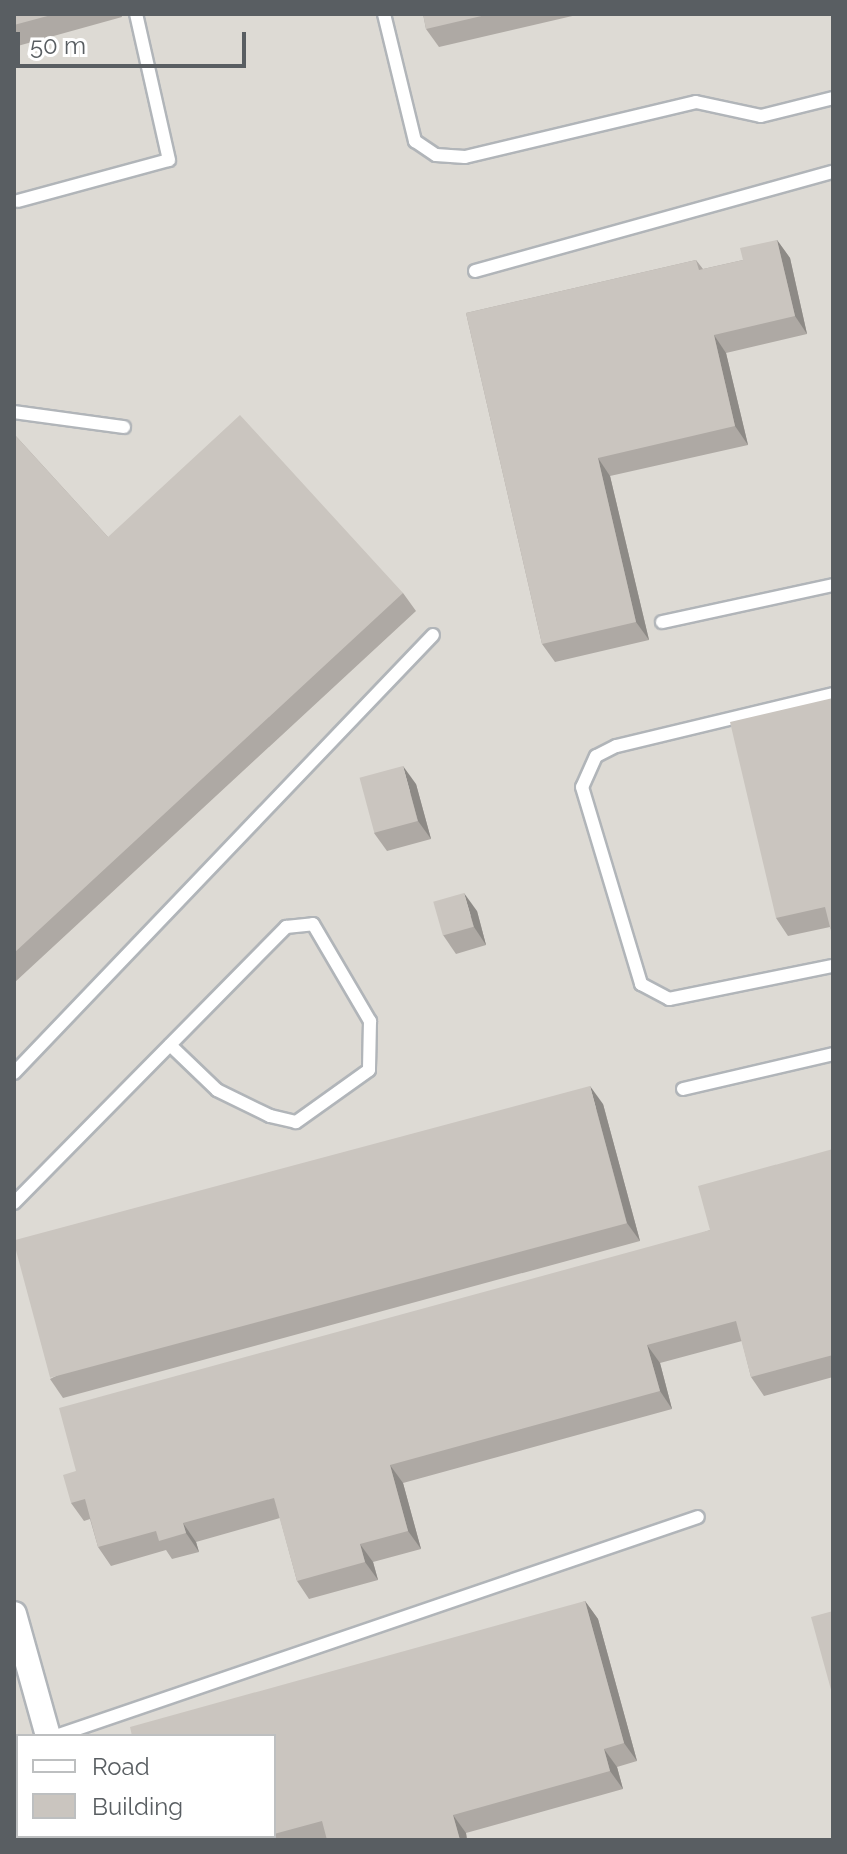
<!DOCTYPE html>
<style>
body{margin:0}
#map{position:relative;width:847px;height:1854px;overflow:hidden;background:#ede8e0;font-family:Raleway,sans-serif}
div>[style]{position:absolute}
.industrial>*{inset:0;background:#dddad4}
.roads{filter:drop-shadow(2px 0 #b1b5b9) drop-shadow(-2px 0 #b1b5b9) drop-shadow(0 2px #b1b5b9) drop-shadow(0 -2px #b1b5b9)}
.lane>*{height:12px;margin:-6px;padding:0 6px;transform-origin:6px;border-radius:6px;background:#fff}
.street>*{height:24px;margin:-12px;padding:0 12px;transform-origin:12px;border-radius:12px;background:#fff}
.wall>*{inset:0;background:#aea9a4}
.shaded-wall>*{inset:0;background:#8d8a86}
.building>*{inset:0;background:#cac5bf;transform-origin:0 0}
span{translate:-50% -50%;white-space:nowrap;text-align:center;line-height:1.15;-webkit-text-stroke:6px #fff;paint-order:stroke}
.frame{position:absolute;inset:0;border:16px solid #595e62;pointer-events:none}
.legend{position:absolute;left:16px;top:1734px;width:260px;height:104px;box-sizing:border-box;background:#fff;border:2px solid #bdbfc0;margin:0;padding:10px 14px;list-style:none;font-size:24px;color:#595e62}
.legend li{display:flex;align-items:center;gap:16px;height:40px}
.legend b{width:40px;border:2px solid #bdbfc0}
.scale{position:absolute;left:16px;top:32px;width:230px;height:36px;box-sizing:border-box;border:4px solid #595e62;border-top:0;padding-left:10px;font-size:24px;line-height:28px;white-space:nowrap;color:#595e62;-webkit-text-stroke:6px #fff;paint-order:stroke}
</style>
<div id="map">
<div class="industrial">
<div style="clip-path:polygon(evenodd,14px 14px,833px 14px,833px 1840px,14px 1840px,14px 14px,18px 1736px,274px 1736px,274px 1836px,18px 1836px,18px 1736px)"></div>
</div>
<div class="roads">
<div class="lane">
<div style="left:384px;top:14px;width:131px;rotate:76.3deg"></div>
<div style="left:415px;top:141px;width:25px;rotate:34deg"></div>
<div style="left:436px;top:155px;width:29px;rotate:4deg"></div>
<div style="left:465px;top:157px;width:237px;rotate:-13.4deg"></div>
<div style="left:696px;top:102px;width:66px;rotate:12.2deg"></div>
<div style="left:761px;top:116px;width:74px;rotate:-14deg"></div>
<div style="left:18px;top:201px;width:156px;rotate:-15.2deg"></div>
<div style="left:169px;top:160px;width:150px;rotate:-102.7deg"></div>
<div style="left:475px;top:271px;width:371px;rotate:-15.5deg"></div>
<div style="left:14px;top:412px;width:111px;rotate:7.8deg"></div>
<div style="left:662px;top:622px;width:175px;rotate:-12.2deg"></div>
<div style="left:833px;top:694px;width:223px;rotate:166.5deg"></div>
<div style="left:616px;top:746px;width:22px;rotate:153deg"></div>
<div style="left:596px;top:756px;width:34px;rotate:114deg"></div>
<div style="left:582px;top:787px;width:206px;rotate:73.3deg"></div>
<div style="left:641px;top:984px;width:32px;rotate:28deg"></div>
<div style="left:669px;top:999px;width:167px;rotate:-11.4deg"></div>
<div style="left:14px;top:1073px;width:606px;rotate:-46.27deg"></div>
<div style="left:683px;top:1089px;width:154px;rotate:-13.1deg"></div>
<div style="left:14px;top:1203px;width:388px;rotate:-45.4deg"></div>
<div style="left:286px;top:927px;width:27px;rotate:-6deg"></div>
<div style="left:313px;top:924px;width:113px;rotate:59.6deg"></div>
<div style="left:370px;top:1021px;width:49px;rotate:91.2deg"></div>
<div style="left:369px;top:1070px;width:90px;rotate:144.5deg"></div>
<div style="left:296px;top:1122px;width:27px;rotate:-167deg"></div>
<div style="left:270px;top:1116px;width:59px;rotate:-153.9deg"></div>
<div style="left:217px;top:1090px;width:65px;rotate:-136.2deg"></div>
<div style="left:56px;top:1736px;width:678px;rotate:-18.84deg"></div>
</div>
<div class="street">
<div style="left:14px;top:1614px;width:127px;rotate:74.4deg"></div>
<div style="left:76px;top:1836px;width:4px;rotate:76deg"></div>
</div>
</div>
<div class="wall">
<div style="clip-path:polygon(14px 14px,121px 14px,122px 17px,14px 47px)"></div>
<div style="clip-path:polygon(423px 14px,581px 14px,439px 47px,426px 29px)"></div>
<div style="clip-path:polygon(777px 240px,790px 258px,807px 334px,726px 353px,748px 445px,610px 476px,649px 640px,555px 662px,542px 644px,466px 313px,696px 260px,703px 269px,743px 260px)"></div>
<div style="clip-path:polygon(14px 434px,108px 537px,403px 593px,416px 611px,14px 983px)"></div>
<div style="clip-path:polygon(833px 698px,833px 934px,830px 927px,788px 936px,776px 918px)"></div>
<div style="clip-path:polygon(416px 784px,431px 839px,387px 851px,374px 833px)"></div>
<div style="clip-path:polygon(477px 911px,486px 945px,456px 954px,443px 935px)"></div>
<div style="clip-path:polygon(603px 1104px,640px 1241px,63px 1398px,50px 1379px)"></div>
<div style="clip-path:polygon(833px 1149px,833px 1377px,764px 1396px,751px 1377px,742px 1341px,660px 1363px,672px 1409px,403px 1483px,421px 1549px,373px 1562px,378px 1580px,309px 1599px,297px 1581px,280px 1518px,196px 1542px,199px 1552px,172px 1559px,166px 1550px,111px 1566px,98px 1547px,90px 1519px,84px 1521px,71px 1503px,76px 1471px,710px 1230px)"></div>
<div style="clip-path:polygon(585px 1601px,598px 1619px,637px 1761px,617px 1767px,623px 1789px,466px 1833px,467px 1840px,210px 1840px,210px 1838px,203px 1840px,165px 1840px,162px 1836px,274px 1836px,274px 1736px)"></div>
</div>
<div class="shaded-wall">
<div style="clip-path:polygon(777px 240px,790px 258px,807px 334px,795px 316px)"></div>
<div style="clip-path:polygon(714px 335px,726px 353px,748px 445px,735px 426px)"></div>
<div style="clip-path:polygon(598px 458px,610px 476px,649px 640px,636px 622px)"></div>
<div style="clip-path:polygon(403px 766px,416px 784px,431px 839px,418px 821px)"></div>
<div style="clip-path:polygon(464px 893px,477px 911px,486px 945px,474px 927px)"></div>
<div style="clip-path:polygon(590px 1086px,603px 1104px,640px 1241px,627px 1223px)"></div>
<div style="clip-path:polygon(647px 1345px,660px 1363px,672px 1409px,660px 1391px)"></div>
<div style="clip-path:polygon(390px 1465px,403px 1483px,421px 1549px,408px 1531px)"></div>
<div style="clip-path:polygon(183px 1523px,196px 1542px,199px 1552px,186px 1533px)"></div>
<div style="clip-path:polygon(360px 1544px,373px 1562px,378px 1580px,365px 1562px)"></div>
<div style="clip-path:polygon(585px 1601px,598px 1619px,637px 1761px,624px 1743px)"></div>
<div style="clip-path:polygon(604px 1749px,617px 1767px,623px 1789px,610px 1771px)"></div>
<div style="clip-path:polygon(453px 1815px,466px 1833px,467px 1840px,460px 1840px)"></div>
</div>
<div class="building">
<div style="clip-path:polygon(14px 14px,55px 14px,14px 25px)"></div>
<div style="clip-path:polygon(423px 14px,490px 14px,426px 29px)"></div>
<div style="clip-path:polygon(777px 240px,795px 316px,714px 335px,735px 426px,598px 458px,636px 622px,542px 644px,466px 313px,696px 260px,699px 270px,743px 260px,740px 248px)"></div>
<div style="clip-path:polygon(240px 415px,403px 593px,14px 953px,14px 434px,108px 537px)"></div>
<div style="clip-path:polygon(833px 698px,833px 931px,831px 931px,825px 907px,776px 918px,730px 722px)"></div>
<div style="left:403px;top:766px;width:57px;height:45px;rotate:75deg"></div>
<div style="left:464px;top:893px;width:35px;height:32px;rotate:74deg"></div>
<div style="left:590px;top:1086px;width:142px;height:597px;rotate:75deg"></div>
<div style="clip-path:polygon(833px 1149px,833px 1355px,751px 1377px,736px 1321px,647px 1345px,660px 1391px,390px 1465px,408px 1531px,360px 1544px,365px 1562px,297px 1581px,274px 1498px,183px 1523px,186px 1533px,159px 1541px,156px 1531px,98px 1547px,85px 1499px,71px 1503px,63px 1475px,76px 1471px,59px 1408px,710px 1230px,698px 1186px)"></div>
<div style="clip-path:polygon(585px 1601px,624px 1743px,604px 1749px,610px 1771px,453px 1815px,460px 1840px,327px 1840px,322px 1821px,274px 1834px,274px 1736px,132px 1736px,130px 1727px)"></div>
<div style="clip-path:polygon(833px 1611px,833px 1697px,811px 1617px)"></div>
<div style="clip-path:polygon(209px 1836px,267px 1836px,253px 1840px,210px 1840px)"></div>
</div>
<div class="frame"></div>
<ul class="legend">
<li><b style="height:10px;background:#fff"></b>Road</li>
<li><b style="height:22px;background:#cac5bf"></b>Building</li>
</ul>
<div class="scale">50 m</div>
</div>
